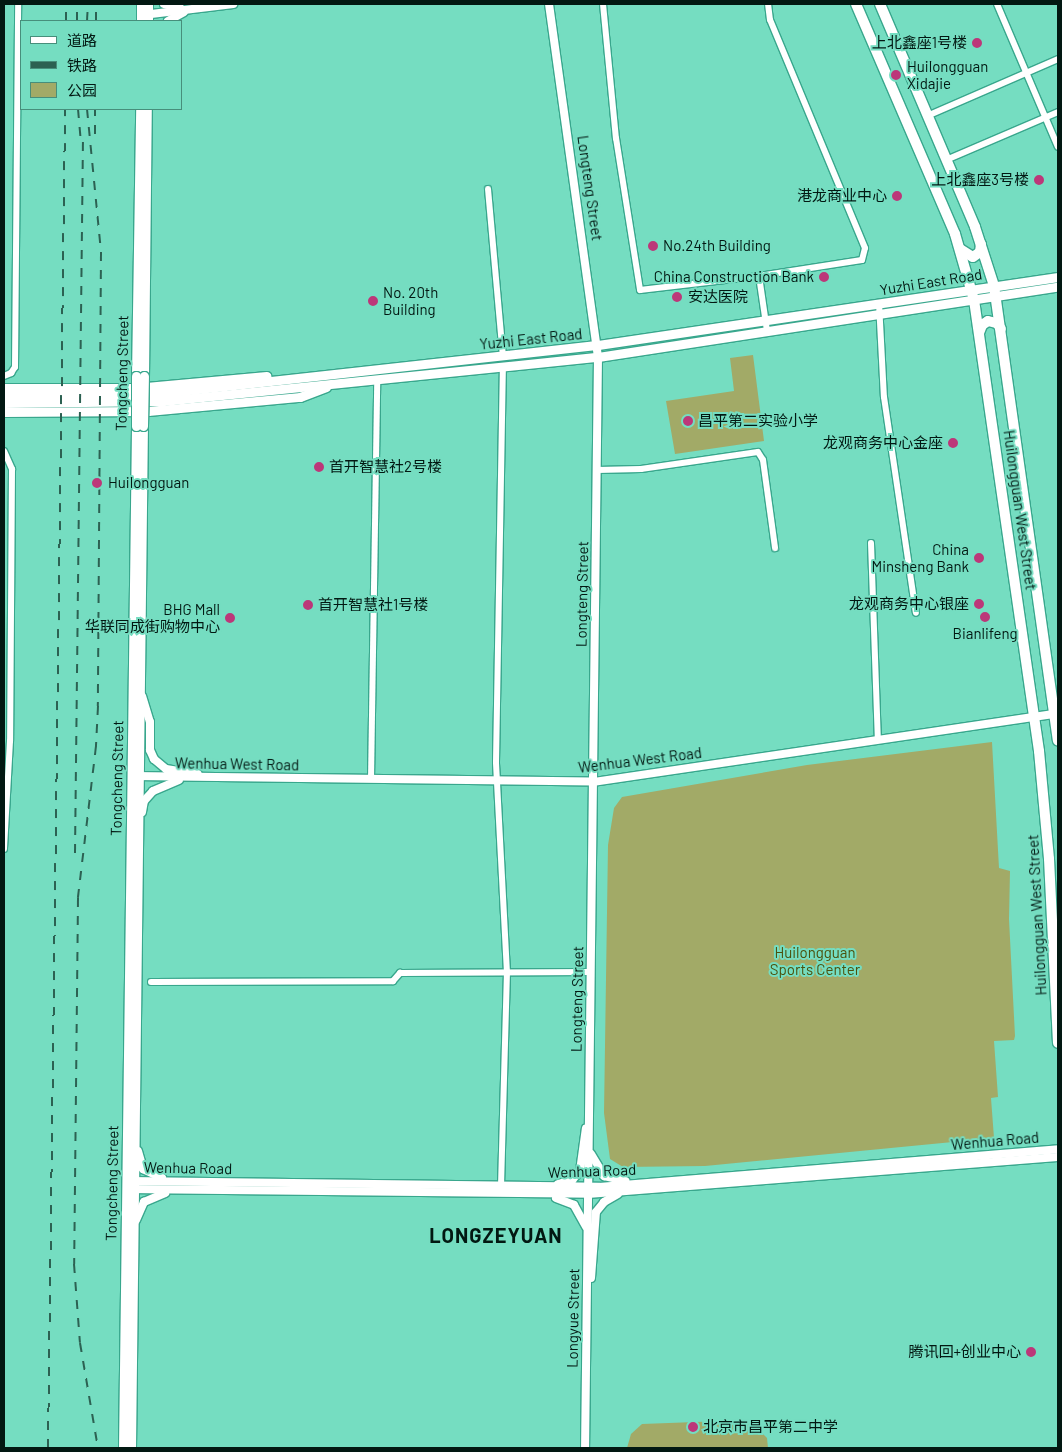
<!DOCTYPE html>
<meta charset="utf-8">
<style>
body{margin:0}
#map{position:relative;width:1062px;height:1452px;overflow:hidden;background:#75ddc1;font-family:Barlow,"Noto Sans SC",sans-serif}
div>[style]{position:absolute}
.green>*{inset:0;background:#a2aa67}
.roads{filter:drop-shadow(1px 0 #39a78d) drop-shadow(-1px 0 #39a78d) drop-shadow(0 1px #39a78d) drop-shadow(0 -1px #39a78d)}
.minor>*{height:6px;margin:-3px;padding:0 3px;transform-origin:3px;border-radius:3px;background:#fff}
.tertiary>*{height:8px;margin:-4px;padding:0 4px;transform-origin:4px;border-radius:4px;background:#fff}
.secondary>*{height:9px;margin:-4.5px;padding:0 4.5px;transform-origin:4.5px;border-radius:4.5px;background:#fff}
.primary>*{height:10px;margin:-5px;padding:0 5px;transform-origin:5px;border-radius:5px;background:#fff}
.rail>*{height:2px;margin-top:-1px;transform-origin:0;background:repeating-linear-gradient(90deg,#2c6152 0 9px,transparent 0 18px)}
.bridges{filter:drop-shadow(1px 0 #39a78d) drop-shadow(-1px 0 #39a78d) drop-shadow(0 1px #39a78d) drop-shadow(0 -1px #39a78d)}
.secondary-bridge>*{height:9px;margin:-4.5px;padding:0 4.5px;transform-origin:4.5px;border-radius:4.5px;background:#fff}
.dots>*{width:14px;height:14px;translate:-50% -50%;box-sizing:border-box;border:2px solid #75ddc1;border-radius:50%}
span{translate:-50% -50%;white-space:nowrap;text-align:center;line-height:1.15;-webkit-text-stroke:4px #75ddc1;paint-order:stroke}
.poi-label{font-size:15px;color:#021812}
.right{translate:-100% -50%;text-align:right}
.left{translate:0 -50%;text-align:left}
.street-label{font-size:15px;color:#021812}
.park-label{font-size:15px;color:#4c510d}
.district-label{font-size:20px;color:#021812;font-weight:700;letter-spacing:1px}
.frame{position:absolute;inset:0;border:5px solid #021812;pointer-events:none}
.legend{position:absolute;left:20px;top:20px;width:162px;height:90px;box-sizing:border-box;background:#75ddc1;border:1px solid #478e7b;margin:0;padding:6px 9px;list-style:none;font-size:15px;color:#021812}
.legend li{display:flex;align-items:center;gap:10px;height:25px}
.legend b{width:25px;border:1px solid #478e7b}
</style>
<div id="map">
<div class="green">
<div style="clip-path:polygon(753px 355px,764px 441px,675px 454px,666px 401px,734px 391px,730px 358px)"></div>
<div style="clip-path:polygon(992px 742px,999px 868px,1010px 871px,1009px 919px,1015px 1036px,1014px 1040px,994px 1041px,998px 1097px,991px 1098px,994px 1138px,705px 1166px,623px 1167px,610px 1159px,604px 1113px,608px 845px,614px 808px,622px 797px,807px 765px)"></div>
<div style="clip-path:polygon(749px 1420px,767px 1438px,768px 1448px,627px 1448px,631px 1434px,642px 1424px)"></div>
</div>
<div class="roads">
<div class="minor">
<div style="left:603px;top:4px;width:135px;rotate:84.5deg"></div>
<div style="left:616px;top:138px;width:154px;rotate:81deg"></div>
<div style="left:640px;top:290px;width:120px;rotate:-6.7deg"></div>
<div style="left:759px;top:276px;width:56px;rotate:81.7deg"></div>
<div style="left:997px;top:4px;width:155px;rotate:66.9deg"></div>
<div style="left:927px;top:116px;width:143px;rotate:-23.5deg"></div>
<div style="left:946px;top:160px;width:122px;rotate:-23.2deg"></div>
<div style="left:488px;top:189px;width:168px;rotate:84.9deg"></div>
<div style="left:759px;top:276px;width:104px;rotate:-8.8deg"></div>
<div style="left:862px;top:260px;width:12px;rotate:-76deg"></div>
<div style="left:865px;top:248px;width:247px;rotate:-112.6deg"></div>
<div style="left:770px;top:20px;width:16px;rotate:-97deg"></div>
<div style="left:879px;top:303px;width:94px;rotate:87deg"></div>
<div style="left:884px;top:397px;width:218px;rotate:81.6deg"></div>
<div style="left:4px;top:376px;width:8px;rotate:-23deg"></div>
<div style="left:11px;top:373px;width:7px;rotate:-56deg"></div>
<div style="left:15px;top:367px;width:363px;rotate:-89.5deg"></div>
<div style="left:4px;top:451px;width:20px;rotate:66deg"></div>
<div style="left:12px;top:469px;width:272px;rotate:90.4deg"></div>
<div style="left:10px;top:741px;width:108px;rotate:93.2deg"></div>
<div style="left:597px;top:470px;width:44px;rotate:-1.3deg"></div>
<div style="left:641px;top:469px;width:118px;rotate:-8.3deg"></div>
<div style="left:758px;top:452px;width:9px;rotate:58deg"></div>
<div style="left:763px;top:460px;width:89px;rotate:82.2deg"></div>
<div style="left:871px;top:543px;width:197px;rotate:88deg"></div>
<div style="left:371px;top:779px;width:400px;rotate:-89.1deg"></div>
<div style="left:151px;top:982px;width:242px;rotate:-0.2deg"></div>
<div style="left:393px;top:981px;width:11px;rotate:-49deg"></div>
<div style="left:400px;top:973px;width:191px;rotate:-0.3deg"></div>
<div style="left:501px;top:1186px;width:213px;rotate:-88.4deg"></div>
<div style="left:507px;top:973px;width:211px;rotate:-93deg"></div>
<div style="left:496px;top:762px;width:396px;rotate:-89deg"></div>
</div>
<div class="tertiary">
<div style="left:164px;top:4px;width:16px;rotate:11deg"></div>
<div style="left:549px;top:4px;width:356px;rotate:82.1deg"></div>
<div style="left:598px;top:357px;width:1091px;rotate:90.68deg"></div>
<div style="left:143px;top:15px;width:91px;rotate:-7deg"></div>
<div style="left:168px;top:21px;width:18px;rotate:-29deg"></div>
<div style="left:142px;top:696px;width:27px;rotate:73deg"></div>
<div style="left:150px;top:722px;width:28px;rotate:90deg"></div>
<div style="left:150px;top:750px;width:10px;rotate:66deg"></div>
<div style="left:154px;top:759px;width:16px;rotate:40deg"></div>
<div style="left:166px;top:769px;width:32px;rotate:9deg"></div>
<div style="left:133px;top:776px;width:460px;rotate:0.7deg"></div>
<div style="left:593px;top:782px;width:470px;rotate:-8.4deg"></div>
<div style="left:142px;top:812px;width:11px;rotate:-80deg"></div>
<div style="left:144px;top:801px;width:13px;rotate:-48deg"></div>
<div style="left:153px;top:791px;width:28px;rotate:-23deg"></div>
<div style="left:138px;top:1151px;width:19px;rotate:74deg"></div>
<div style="left:143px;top:1169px;width:21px;rotate:25deg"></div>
<div style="left:591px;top:1154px;width:26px;rotate:59deg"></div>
<div style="left:604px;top:1176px;width:22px;rotate:13deg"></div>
<div style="left:129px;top:1181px;width:470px;rotate:0.7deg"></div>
<div style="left:599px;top:1187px;width:461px;rotate:-4.7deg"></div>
<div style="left:558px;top:1184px;width:15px;rotate:-16deg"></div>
<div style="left:572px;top:1180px;width:12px;rotate:-48deg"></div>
<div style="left:580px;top:1171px;width:43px;rotate:-82.1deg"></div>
<div style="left:129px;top:1189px;width:459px;rotate:0.6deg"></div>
<div style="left:588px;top:1194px;width:471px;rotate:-4.5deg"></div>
<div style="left:556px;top:1198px;width:19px;rotate:21deg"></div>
<div style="left:574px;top:1205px;width:25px;rotate:61deg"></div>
<div style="left:136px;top:1220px;width:20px;rotate:-66deg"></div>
<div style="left:144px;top:1202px;width:23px;rotate:-23deg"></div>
<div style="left:591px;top:1278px;width:66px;rotate:-85.7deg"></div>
<div style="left:596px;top:1212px;width:13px;rotate:-51deg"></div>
<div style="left:604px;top:1202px;width:16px;rotate:-30deg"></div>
</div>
<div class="secondary">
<div style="left:141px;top:21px;width:17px;rotate:-90deg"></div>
<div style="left:148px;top:21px;width:17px;rotate:-90deg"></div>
<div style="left:136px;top:376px;width:267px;rotate:-89.1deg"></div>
<div style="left:144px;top:376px;width:267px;rotate:-89.4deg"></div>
<div style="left:4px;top:388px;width:131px"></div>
<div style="left:135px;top:388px;width:132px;rotate:-5.2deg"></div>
<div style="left:4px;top:396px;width:158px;rotate:-1.1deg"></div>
<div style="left:162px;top:393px;width:439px;rotate:-6.3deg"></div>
<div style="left:598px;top:345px;width:465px;rotate:-8.4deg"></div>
<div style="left:4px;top:403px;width:159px;rotate:-0.7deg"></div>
<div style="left:163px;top:401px;width:437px;rotate:-5.8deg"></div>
<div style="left:598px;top:357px;width:465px;rotate:-8.7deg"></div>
<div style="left:4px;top:412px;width:144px;rotate:-0.4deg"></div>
<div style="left:148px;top:411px;width:153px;rotate:-5.3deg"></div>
<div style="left:300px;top:397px;width:28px;rotate:-21deg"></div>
<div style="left:123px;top:1448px;width:1022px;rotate:-89.27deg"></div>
<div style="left:131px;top:1448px;width:1022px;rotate:-89.33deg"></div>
</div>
<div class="primary">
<div style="left:856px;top:4px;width:250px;rotate:66.7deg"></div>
<div style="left:955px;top:234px;width:69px;rotate:73.9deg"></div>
<div style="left:974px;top:300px;width:456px;rotate:81.8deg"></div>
<div style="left:1039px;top:751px;width:108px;rotate:84.7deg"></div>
<div style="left:1049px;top:859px;width:184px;rotate:87.2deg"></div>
<div style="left:880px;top:4px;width:242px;rotate:66.9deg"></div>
<div style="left:975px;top:227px;width:62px;rotate:72.1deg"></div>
<div style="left:994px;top:286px;width:459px;rotate:82deg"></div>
<div style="left:960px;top:249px;width:15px;rotate:32deg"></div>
<div style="left:973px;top:257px;width:9px;rotate:-36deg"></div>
<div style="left:980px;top:252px;width:8px;rotate:-83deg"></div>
<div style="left:979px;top:333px;width:9px;rotate:-69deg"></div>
<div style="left:982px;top:325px;width:7px;rotate:-34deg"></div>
<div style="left:988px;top:321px;width:9px;rotate:13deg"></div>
<div style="left:997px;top:323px;width:7px;rotate:56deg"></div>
</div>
</div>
<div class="rail">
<div style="left:66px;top:21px;width:17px;rotate:-90deg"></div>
<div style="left:77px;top:21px;width:17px;rotate:-90deg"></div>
<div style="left:87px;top:21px;width:17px;rotate:-87deg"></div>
<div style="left:96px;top:21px;width:17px;rotate:-90deg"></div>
<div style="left:78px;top:109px;width:35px;rotate:85deg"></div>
<div style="left:87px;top:109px;width:144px;rotate:84.4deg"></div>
<div style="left:101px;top:252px;width:454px;rotate:90.4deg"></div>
<div style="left:98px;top:706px;width:40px;rotate:92.9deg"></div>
<div style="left:96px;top:746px;width:153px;rotate:96.8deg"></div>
<div style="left:78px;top:898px;width:366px;rotate:90.6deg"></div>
<div style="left:74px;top:1264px;width:79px;rotate:85.7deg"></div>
<div style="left:80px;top:1343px;width:107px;rotate:80.3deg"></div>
<div style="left:95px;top:134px;width:25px;rotate:-90deg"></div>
<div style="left:75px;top:853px;width:715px;rotate:-89.36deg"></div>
<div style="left:48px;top:1448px;width:1339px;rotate:-89.27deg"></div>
</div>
<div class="bridges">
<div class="secondary-bridge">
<div style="left:136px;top:426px;width:50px;rotate:-90deg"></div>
<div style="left:143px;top:426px;width:50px;rotate:-88.9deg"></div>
</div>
</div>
<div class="dots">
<div style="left:977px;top:43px;background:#bc3779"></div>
<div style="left:896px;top:75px;background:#bc3779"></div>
<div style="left:1039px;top:180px;background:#bc3779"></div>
<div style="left:897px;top:196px;background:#bc3779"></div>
<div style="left:653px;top:246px;background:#bc3779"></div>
<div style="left:824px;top:277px;background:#bc3779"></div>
<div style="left:677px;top:297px;background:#bc3779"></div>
<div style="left:373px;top:301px;background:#bc3779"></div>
<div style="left:688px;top:421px;background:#bc3779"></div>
<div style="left:953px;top:443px;background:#bc3779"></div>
<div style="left:319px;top:467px;background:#bc3779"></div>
<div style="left:97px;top:483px;background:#bc3779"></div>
<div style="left:979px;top:558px;background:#bc3779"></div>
<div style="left:979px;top:604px;background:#bc3779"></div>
<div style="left:308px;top:605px;background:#bc3779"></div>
<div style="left:985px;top:617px;background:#bc3779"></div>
<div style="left:230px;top:618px;background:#bc3779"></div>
<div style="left:1031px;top:1352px;background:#bc3779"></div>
<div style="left:693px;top:1427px;background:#bc3779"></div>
</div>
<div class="poi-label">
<span class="right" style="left:967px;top:43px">上北鑫座1号楼</span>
<span class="left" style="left:907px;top:75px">Huilongguan<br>Xidajie</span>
<span class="right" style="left:1029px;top:180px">上北鑫座3号楼</span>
<span class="right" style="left:887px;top:196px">港龙商业中心</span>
<span class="left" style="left:663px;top:246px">No.24th Building</span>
<span class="right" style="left:814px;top:277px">China Construction Bank</span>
<span class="left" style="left:383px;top:301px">No. 20th<br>Building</span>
<span class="left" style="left:688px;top:297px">安达医院</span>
<span class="left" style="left:698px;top:421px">昌平第二实验小学</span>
<span class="right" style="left:943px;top:443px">龙观商务中心金座</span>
<span class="left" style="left:329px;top:467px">首开智慧社2号楼</span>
<span class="left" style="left:108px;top:483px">Huilongguan</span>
<span class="right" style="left:969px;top:558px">China<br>Minsheng Bank</span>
<span class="right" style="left:969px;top:604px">龙观商务中心银座</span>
<span class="left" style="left:318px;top:605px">首开智慧社1号楼</span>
<span class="right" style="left:220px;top:618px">BHG Mall<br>华联同成街购物中心</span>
<span style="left:985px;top:634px">Bianlifeng</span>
<span class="right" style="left:1021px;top:1352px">腾讯回+创业中心</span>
<span class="left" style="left:703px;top:1427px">北京市昌平第二中学</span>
</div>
<div class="street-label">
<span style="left:590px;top:188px;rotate:82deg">Longteng Street</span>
<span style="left:931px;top:282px;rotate:-9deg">Yuzhi East Road</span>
<span style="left:531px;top:339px;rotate:-6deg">Yuzhi East Road</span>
<span style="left:122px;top:373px;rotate:-89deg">Tongcheng Street</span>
<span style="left:1020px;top:510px;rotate:82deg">Huilongguan West Street</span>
<span style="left:582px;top:594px;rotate:-89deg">Longteng Street</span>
<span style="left:640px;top:760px;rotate:-7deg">Wenhua West Road</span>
<span style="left:237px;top:764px;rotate:1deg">Wenhua West Road</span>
<span style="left:117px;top:778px;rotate:-89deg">Tongcheng Street</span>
<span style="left:1037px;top:915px;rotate:-93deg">Huilongguan West Street</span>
<span style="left:577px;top:999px;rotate:-89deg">Longteng Street</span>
<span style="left:995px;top:1141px;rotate:-5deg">Wenhua Road</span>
<span style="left:188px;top:1168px;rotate:1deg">Wenhua Road</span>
<span style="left:592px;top:1171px;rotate:-2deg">Wenhua Road</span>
<span style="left:112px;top:1183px;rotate:-89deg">Tongcheng Street</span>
<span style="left:573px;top:1318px;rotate:-89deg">Longyue Street</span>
</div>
<div class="park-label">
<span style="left:815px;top:961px">Huilongguan<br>Sports Center</span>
</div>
<div class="district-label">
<span style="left:496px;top:1235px">LONGZEYUAN</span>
</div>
<div class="frame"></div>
<ul class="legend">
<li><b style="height:6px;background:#fff"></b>道路</li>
<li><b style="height:6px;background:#2c6152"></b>铁路</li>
<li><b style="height:14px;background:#a2aa67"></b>公园</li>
</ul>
</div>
